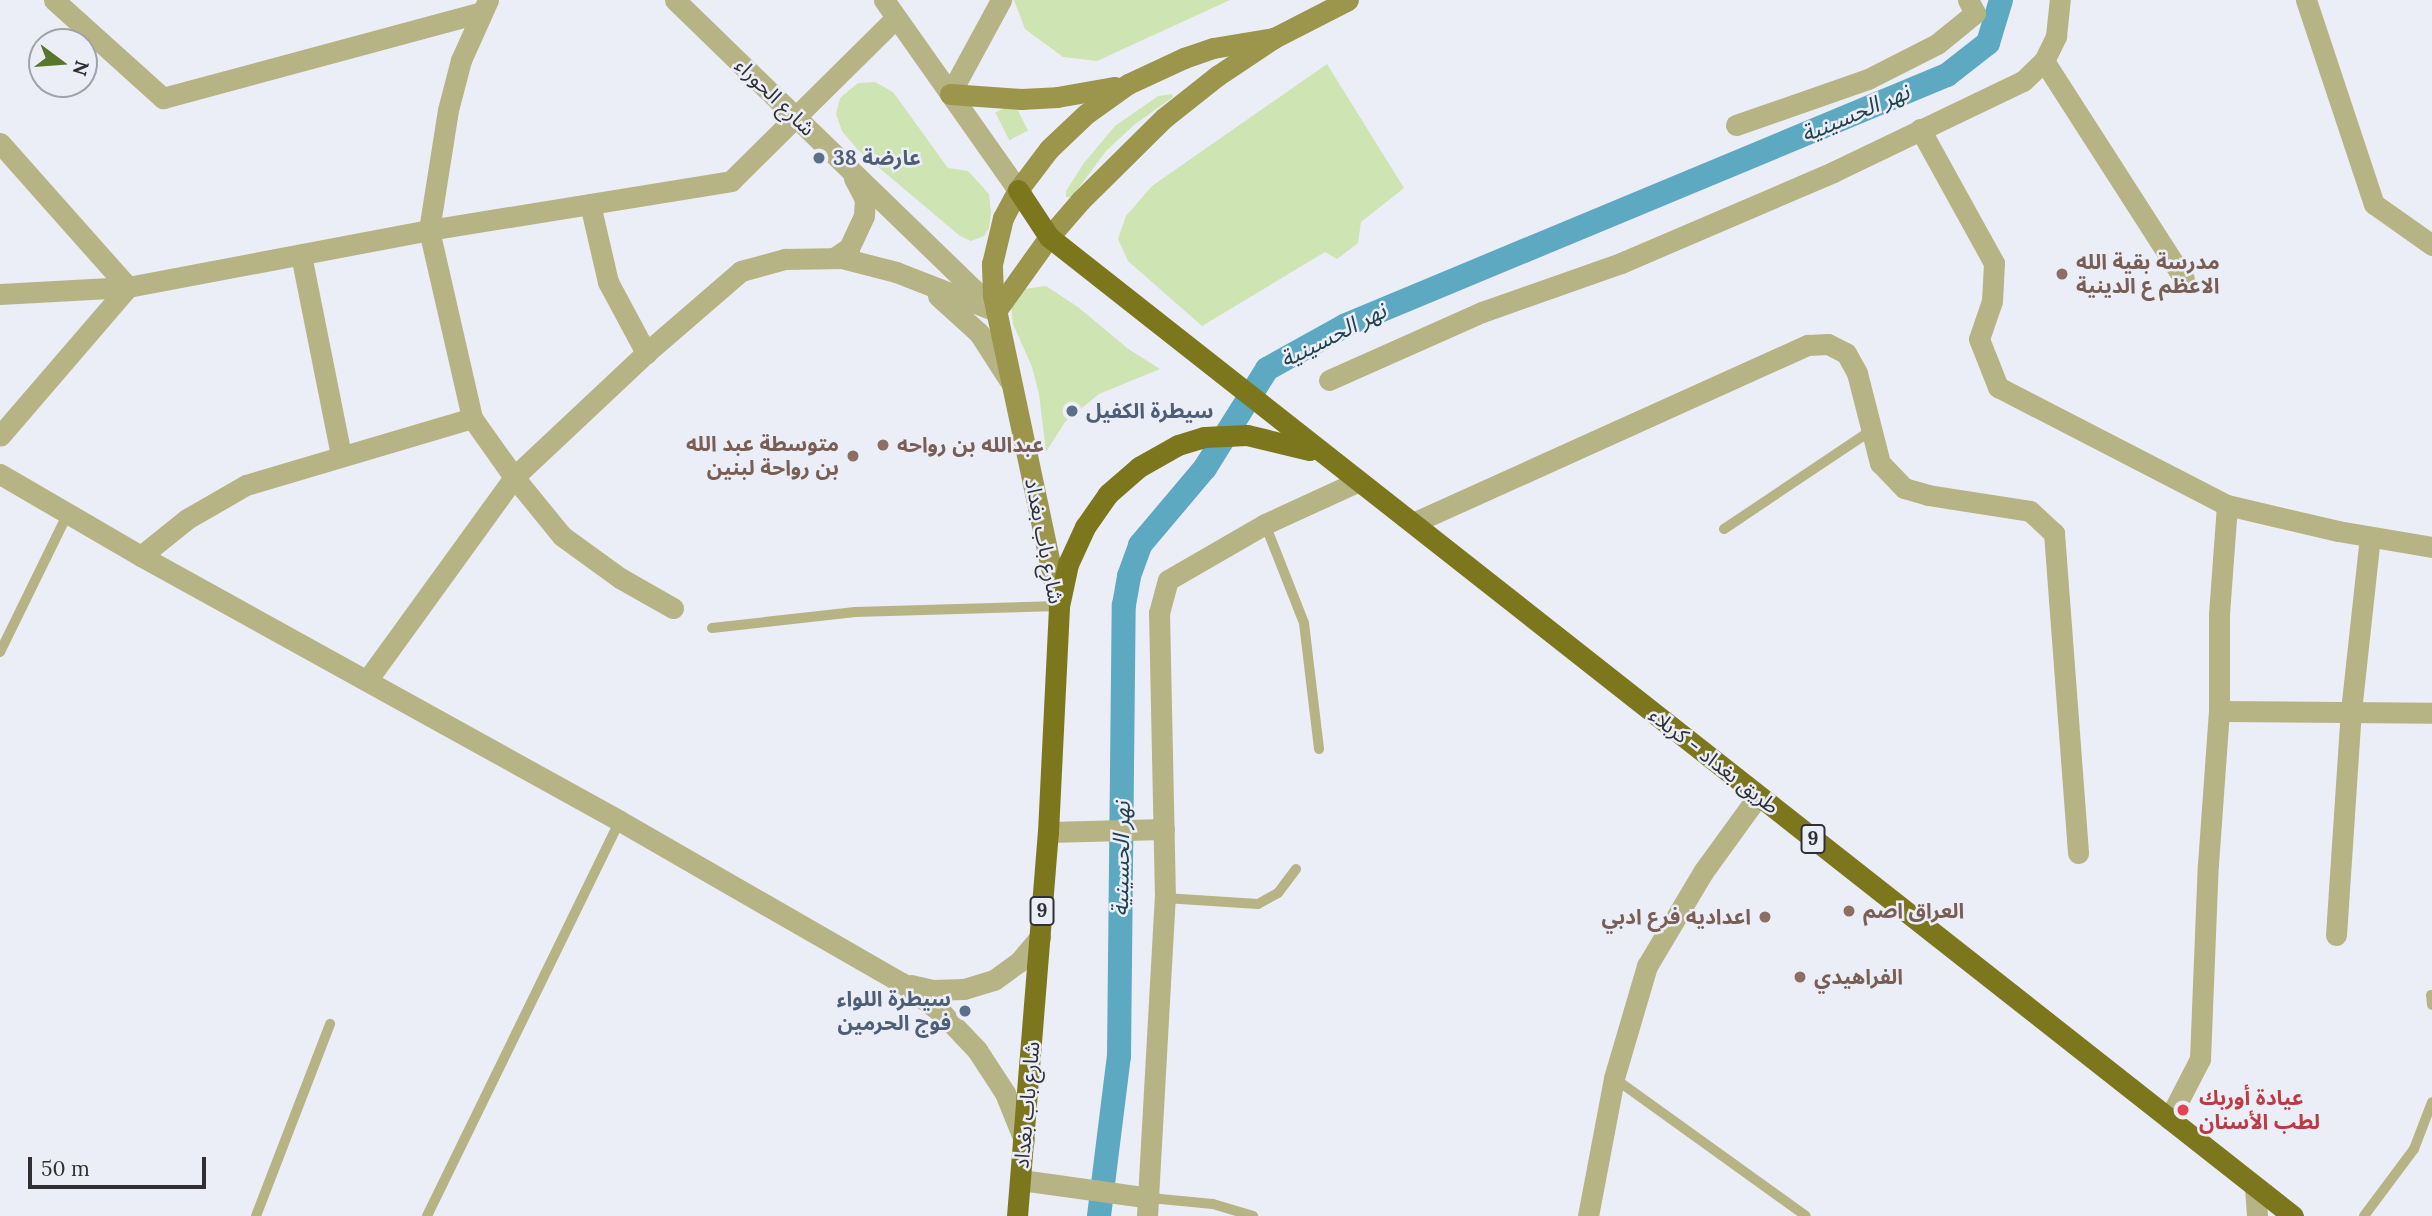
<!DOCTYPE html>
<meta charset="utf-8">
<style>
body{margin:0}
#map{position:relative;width:2432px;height:1216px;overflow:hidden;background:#eceef7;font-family:Lora,"Noto Sans Arabic",serif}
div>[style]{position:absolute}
.green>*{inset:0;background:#cee4b2;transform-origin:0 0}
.canal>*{height:24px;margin:-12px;padding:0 12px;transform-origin:12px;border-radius:12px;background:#5da9c2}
.service>*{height:10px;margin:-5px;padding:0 5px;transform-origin:5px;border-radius:5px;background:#b6b484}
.minor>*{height:21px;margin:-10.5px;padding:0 10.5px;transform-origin:10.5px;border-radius:10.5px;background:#b6b484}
.tertiary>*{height:21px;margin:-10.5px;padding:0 10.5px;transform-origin:10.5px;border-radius:10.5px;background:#b6b484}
.secondary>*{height:21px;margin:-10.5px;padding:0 10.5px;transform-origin:10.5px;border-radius:10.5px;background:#9b964b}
.trunk>*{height:21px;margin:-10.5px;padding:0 10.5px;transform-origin:10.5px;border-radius:10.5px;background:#7c761c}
.dots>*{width:19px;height:19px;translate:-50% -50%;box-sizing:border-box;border:4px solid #eceef7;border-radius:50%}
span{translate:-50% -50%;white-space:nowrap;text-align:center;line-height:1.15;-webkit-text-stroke:5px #eceef7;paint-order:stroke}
.shield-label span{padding:2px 5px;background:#eceef7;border:2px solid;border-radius:5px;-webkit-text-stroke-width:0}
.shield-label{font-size:19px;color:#303034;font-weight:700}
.street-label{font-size:21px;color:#303034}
.service-label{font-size:21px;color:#4e5e75;font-weight:700}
.left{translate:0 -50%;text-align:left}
.right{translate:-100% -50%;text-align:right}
.education-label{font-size:21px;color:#785e54;font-weight:700}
.health-label{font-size:21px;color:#be3a42;font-weight:700}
.water-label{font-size:23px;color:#1f434f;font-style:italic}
.north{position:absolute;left:28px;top:28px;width:70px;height:70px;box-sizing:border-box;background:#eceef7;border:2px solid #a1a2a9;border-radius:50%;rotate:106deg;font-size:19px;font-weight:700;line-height:28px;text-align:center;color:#303034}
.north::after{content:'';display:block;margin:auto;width:24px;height:32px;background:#58772d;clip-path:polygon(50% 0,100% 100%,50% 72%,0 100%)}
.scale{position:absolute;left:28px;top:1157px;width:178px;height:32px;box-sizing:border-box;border:4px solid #303034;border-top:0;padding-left:9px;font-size:21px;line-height:24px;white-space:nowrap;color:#303034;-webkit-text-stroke:5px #eceef7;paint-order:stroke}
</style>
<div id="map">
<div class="green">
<div style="clip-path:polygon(1014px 0,1230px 0,1097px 61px,1063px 57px,1025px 29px)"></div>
<div style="clip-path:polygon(1327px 64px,1404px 188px,1361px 222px,1358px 243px,1337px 259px,1325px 252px,1202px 326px,1128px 261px,1118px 239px,1126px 216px,1152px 186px)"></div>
<div style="clip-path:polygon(875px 82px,893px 92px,948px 168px,968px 171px,989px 194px,991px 213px,989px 228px,984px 236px,971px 241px,960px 236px,858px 150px,842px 131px,836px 114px,840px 98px,858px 83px)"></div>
<div style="clip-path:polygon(1172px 94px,1173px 97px,1134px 125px,1106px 151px,1072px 197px,1066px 197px,1066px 191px,1084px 163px,1115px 126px,1158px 96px)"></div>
<div style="left:1014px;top:103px;width:31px;height:21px;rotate:63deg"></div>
<div style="clip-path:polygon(1046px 286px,1078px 307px,1127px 348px,1160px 369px,1099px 394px,1065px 422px,1046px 452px,1039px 394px,1032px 367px,1013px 324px,1011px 304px,1025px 289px)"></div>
</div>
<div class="canal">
<div style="left:1099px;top:1216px;width:161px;rotate:-82.9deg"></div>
<div style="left:1119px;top:1056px;width:451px;rotate:-89.4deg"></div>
<div style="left:1124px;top:605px;width:29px;rotate:-80deg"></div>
<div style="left:1129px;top:576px;width:33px;rotate:-70deg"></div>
<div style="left:1140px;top:545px;width:101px;rotate:-49.8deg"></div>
<div style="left:1205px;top:468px;width:117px;rotate:-57.9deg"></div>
<div style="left:1267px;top:369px;width:90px;rotate:-29.1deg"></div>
<div style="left:1346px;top:325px;width:651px;rotate:-22.59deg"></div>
<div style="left:1947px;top:75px;width:52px;rotate:-38deg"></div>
<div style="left:1988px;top:43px;width:45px;rotate:-73.2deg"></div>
</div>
<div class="service">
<div style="left:1265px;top:524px;width:106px;rotate:68.5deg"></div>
<div style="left:1304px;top:623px;width:127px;rotate:83.2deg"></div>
<div style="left:1724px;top:529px;width:178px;rotate:-33.8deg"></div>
<div style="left:712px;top:628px;width:144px;rotate:-6.4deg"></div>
<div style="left:855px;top:612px;width:204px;rotate:-1.7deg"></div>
<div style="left:0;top:652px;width:155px;rotate:-63.9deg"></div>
<div style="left:1165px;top:898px;width:93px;rotate:3.7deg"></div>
<div style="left:1258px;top:904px;width:23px;rotate:-29deg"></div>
<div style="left:1278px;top:893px;width:30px;rotate:-53deg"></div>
<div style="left:2431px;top:995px;width:10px;rotate:84deg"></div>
<div style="left:1614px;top:1078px;width:236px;rotate:35.7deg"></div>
<div style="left:1150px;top:1198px;width:63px;rotate:5.4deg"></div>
<div style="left:1213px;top:1204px;width:42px;rotate:16.7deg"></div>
<div style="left:256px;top:1216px;width:206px;rotate:-68.9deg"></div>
<div style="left:427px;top:1216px;width:440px;rotate:-64deg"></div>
<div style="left:2364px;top:1216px;width:84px;rotate:-53.3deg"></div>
<div style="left:2414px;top:1149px;width:50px;rotate:-69deg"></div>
</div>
<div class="minor">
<div style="left:54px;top:0;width:147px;rotate:42deg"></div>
<div style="left:163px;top:98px;width:330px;rotate:-15.1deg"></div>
<div style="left:488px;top:0;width:66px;rotate:114.2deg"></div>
<div style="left:461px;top:60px;width:52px;rotate:104.6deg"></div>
<div style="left:448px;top:110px;width:121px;rotate:99deg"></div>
<div style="left:429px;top:230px;width:193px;rotate:77.1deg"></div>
<div style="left:472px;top:418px;width:72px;rotate:54.6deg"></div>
<div style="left:514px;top:477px;width:76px;rotate:50.9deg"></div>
<div style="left:562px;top:536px;width:72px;rotate:35.9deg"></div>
<div style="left:620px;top:578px;width:61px;rotate:29.5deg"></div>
<div style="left:2306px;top:0;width:215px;rotate:71.6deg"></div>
<div style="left:2374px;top:204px;width:71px;rotate:35.3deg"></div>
<div style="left:2044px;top:61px;width:259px;rotate:57.3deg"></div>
<div style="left:950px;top:94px;width:107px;rotate:-61.5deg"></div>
<div style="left:1736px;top:125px;width:140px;rotate:-19.2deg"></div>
<div style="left:1868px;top:79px;width:77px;rotate:-26.9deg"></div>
<div style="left:1937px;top:44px;width:49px;rotate:-39.2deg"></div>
<div style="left:1975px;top:13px;width:15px;rotate:-118deg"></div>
<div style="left:1920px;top:129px;width:153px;rotate:61.1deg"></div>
<div style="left:1994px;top:263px;width:38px;rotate:93deg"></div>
<div style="left:1992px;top:301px;width:40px;rotate:108.9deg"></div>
<div style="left:1979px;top:339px;width:52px;rotate:68.4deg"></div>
<div style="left:1998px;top:387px;width:258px;rotate:27.3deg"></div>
<div style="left:2227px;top:505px;width:114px;rotate:13.2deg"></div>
<div style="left:2338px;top:531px;width:95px;rotate:9.7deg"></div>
<div style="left:0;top:143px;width:193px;rotate:48.4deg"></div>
<div style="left:128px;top:287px;width:196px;rotate:130.7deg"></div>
<div style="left:590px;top:204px;width:80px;rotate:77deg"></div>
<div style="left:608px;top:282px;width:81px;rotate:61.8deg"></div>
<div style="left:301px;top:255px;width:205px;rotate:78.7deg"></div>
<div style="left:0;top:294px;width:128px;rotate:-3.1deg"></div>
<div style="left:128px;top:287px;width:306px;rotate:-10.7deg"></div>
<div style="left:429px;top:230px;width:306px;rotate:-9.2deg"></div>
<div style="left:731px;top:181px;width:232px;rotate:-44.7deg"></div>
<div style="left:938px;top:296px;width:55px;rotate:42.1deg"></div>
<div style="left:979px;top:333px;width:56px;rotate:57.4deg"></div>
<div style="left:1329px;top:380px;width:167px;rotate:-24deg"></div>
<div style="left:1482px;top:312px;width:147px;rotate:-19.4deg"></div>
<div style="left:1621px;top:263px;width:231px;rotate:-23.2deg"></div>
<div style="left:1833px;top:172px;width:211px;rotate:-25.6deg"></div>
<div style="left:2023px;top:81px;width:29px;rotate:-44deg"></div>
<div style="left:2044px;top:61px;width:28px;rotate:-64deg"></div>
<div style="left:2056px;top:36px;width:36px;rotate:-84deg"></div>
<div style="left:1413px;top:523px;width:433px;rotate:-24.3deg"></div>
<div style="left:1808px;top:345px;width:20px;rotate:-3deg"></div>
<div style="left:1828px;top:344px;width:20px;rotate:27deg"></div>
<div style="left:1846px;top:353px;width:23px;rotate:61deg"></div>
<div style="left:1857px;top:373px;width:93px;rotate:75.7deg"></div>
<div style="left:1880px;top:463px;width:35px;rotate:46deg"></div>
<div style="left:1904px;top:488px;width:25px;rotate:16deg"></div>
<div style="left:1928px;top:495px;width:103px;rotate:8.9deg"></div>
<div style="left:2030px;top:511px;width:33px;rotate:43deg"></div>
<div style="left:2054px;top:533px;width:321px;rotate:85.7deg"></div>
<div style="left:141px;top:556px;width:59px;rotate:-38.8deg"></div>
<div style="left:187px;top:519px;width:68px;rotate:-30deg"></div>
<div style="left:246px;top:485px;width:236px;rotate:-16.5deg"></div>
<div style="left:368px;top:679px;width:249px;rotate:-54.1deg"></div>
<div style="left:514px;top:477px;width:181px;rotate:-43.2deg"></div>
<div style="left:646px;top:353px;width:125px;rotate:-40.8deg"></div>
<div style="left:741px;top:271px;width:46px;rotate:-15.3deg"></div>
<div style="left:785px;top:259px;width:57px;rotate:-1deg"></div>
<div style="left:842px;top:258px;width:56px;rotate:14.5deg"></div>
<div style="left:896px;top:272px;width:107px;rotate:21.3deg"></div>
<div style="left:2219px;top:711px;width:213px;rotate:0.5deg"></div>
<div style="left:1048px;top:832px;width:116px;rotate:-1.5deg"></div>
<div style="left:2336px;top:935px;width:225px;rotate:-86.2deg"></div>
<div style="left:2351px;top:711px;width:175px;rotate:-83.8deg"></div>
<div style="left:2169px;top:1119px;width:68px;rotate:-62.7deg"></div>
<div style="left:2200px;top:1059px;width:195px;rotate:-87.7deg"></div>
<div style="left:2208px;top:864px;width:153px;rotate:-85.9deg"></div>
<div style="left:2219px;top:711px;width:97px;rotate:-90deg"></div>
<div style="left:2219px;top:614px;width:109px;rotate:-85.8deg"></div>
<div style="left:1021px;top:1180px;width:130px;rotate:7.9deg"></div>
<div style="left:2255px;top:1187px;width:29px;rotate:86deg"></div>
<div style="left:1147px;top:1216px;width:319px;rotate:-86.8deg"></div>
<div style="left:1165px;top:898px;width:285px;rotate:-91.2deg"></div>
<div style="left:1159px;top:613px;width:34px;rotate:-75deg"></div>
<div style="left:1168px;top:580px;width:112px;rotate:-30deg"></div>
<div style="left:1265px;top:524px;width:103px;rotate:-24.6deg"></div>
<div style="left:1588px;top:1216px;width:140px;rotate:-79.3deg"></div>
<div style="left:1614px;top:1078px;width:117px;rotate:-73.6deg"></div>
<div style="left:1647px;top:966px;width:109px;rotate:-59.2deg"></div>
<div style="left:1703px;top:872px;width:94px;rotate:-54.1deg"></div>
</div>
<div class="tertiary">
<div style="left:675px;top:0;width:447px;rotate:44.1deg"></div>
<div style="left:884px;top:0;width:232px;rotate:54.8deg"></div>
<div style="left:834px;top:258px;width:18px;rotate:-34deg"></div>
<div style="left:849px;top:248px;width:35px;rotate:-65deg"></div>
<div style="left:864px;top:216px;width:17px;rotate:-87deg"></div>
<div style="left:865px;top:199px;width:24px;rotate:-118deg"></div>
<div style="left:0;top:474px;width:163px;rotate:30.2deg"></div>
<div style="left:141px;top:556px;width:547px;rotate:28.95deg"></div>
<div style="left:620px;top:821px;width:325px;rotate:29.9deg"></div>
<div style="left:902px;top:983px;width:50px;rotate:36.9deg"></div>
<div style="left:942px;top:1013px;width:51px;rotate:46.6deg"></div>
<div style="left:977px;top:1050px;width:51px;rotate:56.9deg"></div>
<div style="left:1005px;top:1093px;width:51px;rotate:68deg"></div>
<div style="left:911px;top:985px;width:22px;rotate:13deg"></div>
<div style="left:932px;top:990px;width:32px;rotate:-2deg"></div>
<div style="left:964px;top:989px;width:31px;rotate:-17deg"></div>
<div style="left:994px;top:980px;width:31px;rotate:-36deg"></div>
<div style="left:1019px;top:962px;width:33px;rotate:-50deg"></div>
</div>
<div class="secondary">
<div style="left:950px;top:94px;width:71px;rotate:4deg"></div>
<div style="left:1021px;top:99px;width:36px;rotate:-3deg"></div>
<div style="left:1057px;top:97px;width:59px;rotate:-9.8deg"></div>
<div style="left:996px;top:311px;width:91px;rotate:-54.4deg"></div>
<div style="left:1049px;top:237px;width:49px;rotate:-49.1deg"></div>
<div style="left:1081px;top:200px;width:117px;rotate:-44.7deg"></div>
<div style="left:1164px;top:118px;width:68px;rotate:-38.4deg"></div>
<div style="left:1217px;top:76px;width:69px;rotate:-33.7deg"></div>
<div style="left:1274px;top:38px;width:83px;rotate:-27.2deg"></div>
<div style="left:1059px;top:606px;width:318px;rotate:-102deg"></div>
<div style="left:993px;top:295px;width:31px;rotate:-92deg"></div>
<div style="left:992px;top:264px;width:47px;rotate:-76.6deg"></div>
<div style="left:1003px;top:218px;width:32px;rotate:-62deg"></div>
<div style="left:1018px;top:190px;width:51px;rotate:-52.9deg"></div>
<div style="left:1049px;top:149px;width:51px;rotate:-43.4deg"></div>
<div style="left:1086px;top:114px;width:52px;rotate:-35.5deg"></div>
<div style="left:1128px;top:84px;width:62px;rotate:-24.9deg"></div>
<div style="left:1184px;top:58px;width:31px;rotate:-19deg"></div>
<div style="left:1213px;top:48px;width:62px;rotate:-9.3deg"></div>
</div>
<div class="trunk">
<div style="left:1018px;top:190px;width:56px;rotate:56.6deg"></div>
<div style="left:1049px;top:237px;width:1583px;rotate:38.2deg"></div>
<div style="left:1017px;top:1216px;width:385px;rotate:-85.4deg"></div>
<div style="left:1048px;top:832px;width:226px;rotate:-87.2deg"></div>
<div style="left:1059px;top:606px;width:43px;rotate:-77.9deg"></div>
<div style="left:1068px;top:564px;width:41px;rotate:-65.3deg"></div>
<div style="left:1085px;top:527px;width:40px;rotate:-55.1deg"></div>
<div style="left:1108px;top:494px;width:41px;rotate:-41.1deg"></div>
<div style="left:1139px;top:467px;width:45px;rotate:-29.4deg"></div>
<div style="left:1178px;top:445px;width:27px;rotate:-17deg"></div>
<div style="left:1204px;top:437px;width:43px;rotate:-2.7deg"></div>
<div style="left:1247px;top:435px;width:64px;rotate:13.6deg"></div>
</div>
<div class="dots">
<div style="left:819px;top:158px;background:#5c6f8a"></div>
<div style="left:2062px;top:274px;background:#8d6e63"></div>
<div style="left:1072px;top:411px;background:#5c6f8a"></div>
<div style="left:883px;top:445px;background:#8d6e63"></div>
<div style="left:853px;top:456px;background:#8d6e63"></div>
<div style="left:1849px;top:911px;background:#8d6e63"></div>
<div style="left:1765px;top:917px;background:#8d6e63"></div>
<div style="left:1800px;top:977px;background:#8d6e63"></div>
<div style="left:965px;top:1011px;background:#5c6f8a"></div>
<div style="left:2183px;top:1110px;background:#e0444e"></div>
</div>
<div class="shield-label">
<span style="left:1813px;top:839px">9</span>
<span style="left:1042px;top:911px">9</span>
</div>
<div class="street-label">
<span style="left:775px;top:97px;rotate:44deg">شارع الحوراء</span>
<span style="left:1044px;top:541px;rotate:79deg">شارع باب بغداد</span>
<span style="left:1714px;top:761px;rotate:38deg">طريق بغداد - كربلاء</span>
<span style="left:1027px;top:1105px;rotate:-85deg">شارع باب بغداد</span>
</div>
<div class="service-label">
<span class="left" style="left:833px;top:158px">عارضة 38</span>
<span class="left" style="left:1086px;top:411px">سيطرة الكفيل</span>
<span class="right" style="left:951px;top:1011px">سيطرة اللواء<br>فوج الحرمين</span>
</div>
<div class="education-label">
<span class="left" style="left:2076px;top:274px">مدرسة بقية الله<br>الاعظم ع الدينية</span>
<span class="right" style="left:839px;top:456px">متوسطة عبد الله<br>بن رواحة لبنين</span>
<span class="left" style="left:897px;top:445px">عبدالله بن رواحه</span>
<span class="left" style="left:1863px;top:911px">العراق اصم</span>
<span class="right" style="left:1751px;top:917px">اعداديه فرع ادبي</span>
<span class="left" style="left:1814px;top:977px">الفراهيدي</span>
</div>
<div class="health-label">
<span class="left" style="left:2199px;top:1110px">عيادة أوربك<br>لطب الأسنان</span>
</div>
<div class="water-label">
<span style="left:1855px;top:113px;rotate:-23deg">نهر الحسينية</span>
<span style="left:1333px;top:335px;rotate:-27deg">نهر الحسينية</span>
<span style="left:1121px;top:859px;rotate:-89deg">نهر الحسينية</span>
</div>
<div class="north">N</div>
<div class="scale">50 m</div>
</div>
